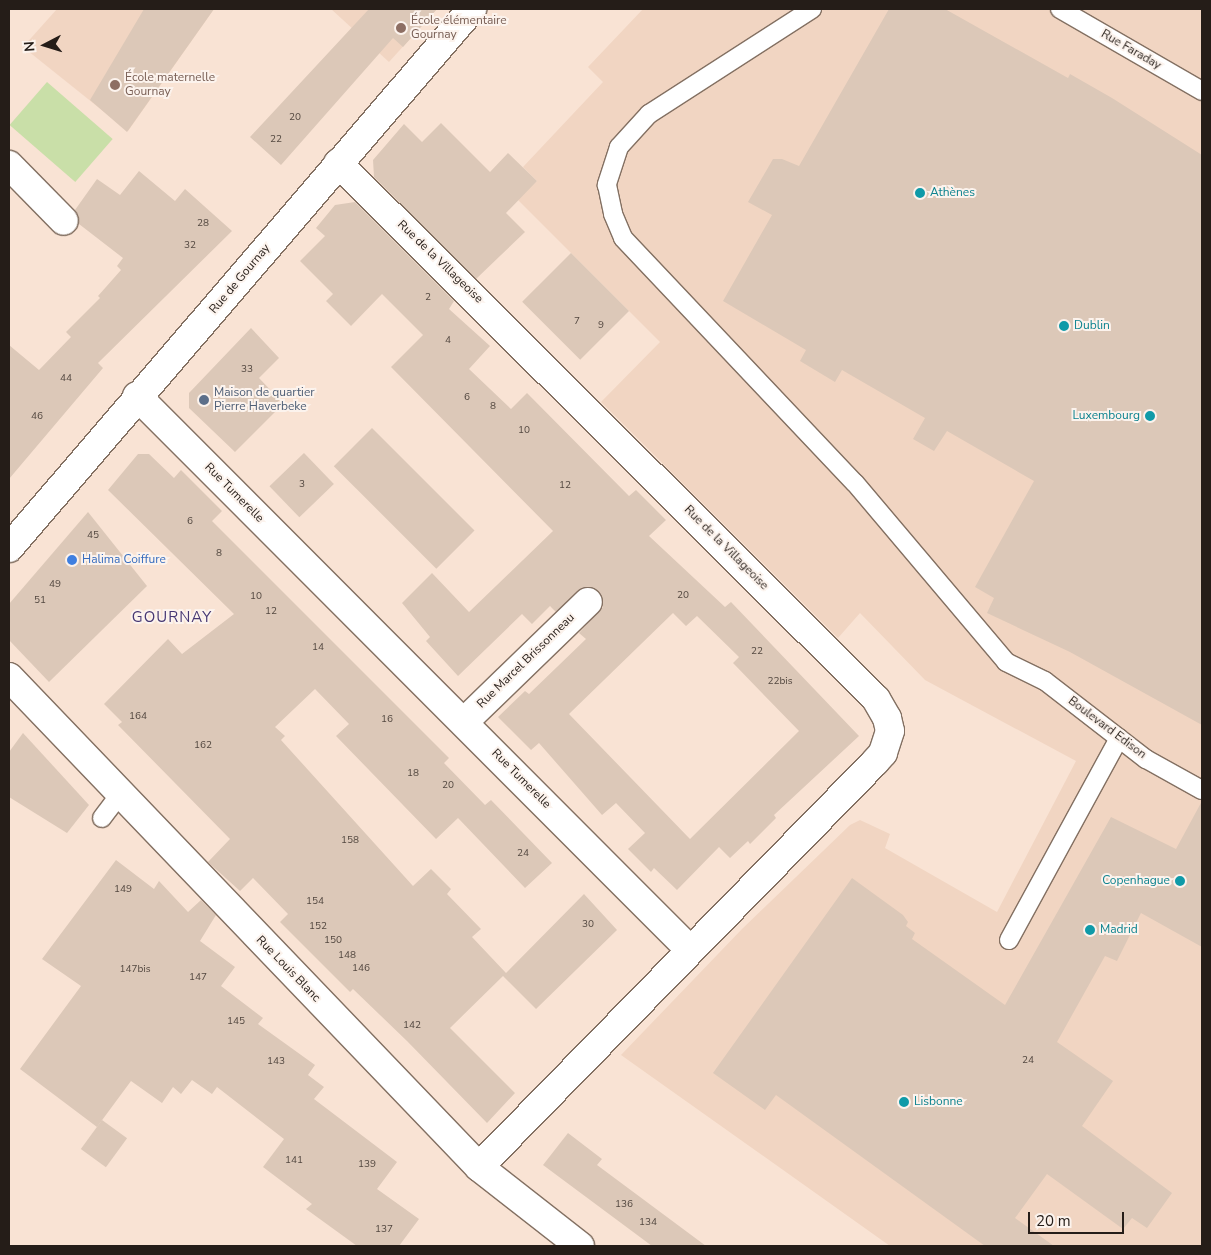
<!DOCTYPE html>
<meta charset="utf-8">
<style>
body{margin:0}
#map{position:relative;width:1211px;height:1255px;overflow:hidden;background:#f9e3d4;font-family:"Nunito Sans",sans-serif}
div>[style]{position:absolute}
.built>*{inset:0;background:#f1d5c2}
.green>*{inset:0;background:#c9dfa8;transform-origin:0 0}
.building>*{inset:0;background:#dcc8b8;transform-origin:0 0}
.roads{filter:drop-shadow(1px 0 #837062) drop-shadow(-1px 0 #837062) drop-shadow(0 1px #837062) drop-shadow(0 -1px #837062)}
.lane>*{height:18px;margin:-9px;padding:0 9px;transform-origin:9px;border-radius:9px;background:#fff}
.street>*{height:28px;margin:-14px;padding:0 14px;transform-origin:14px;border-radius:14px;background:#fff}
.secondary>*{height:28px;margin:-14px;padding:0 14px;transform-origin:14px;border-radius:14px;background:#fff}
.dots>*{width:14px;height:14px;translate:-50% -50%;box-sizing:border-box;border:2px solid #fcf3ed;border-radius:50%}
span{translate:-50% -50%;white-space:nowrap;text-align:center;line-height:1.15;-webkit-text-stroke:4px #fcf3ed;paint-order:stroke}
.number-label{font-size:10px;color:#534840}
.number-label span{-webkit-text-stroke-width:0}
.education-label{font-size:12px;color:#785e54}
.left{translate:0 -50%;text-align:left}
.street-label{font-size:12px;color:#251d18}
.culture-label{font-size:12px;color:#0d838f}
.right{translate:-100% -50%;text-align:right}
.service-label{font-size:12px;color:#4e5e75}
.shop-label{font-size:12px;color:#366cbe}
.quarter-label{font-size:15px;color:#463773;letter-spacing:1px}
.frame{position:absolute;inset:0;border:10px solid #251d18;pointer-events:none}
.north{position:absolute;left:20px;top:20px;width:50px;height:50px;-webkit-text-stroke:4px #fcf3ed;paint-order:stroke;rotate:265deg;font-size:14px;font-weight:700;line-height:20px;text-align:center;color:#251d18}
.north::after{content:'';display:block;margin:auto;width:18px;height:22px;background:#251d18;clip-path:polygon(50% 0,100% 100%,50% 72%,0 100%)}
.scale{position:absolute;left:1028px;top:1212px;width:96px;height:22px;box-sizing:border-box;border:2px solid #251d18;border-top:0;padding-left:6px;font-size:15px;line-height:18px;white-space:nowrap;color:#251d18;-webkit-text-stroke:4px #fcf3ed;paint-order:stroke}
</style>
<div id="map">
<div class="built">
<div style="clip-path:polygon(57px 9px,214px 9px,128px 131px,23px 47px)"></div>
<div style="clip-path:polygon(331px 9px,437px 9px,389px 62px)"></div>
<div style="clip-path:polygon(643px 9px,1202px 9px,1202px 1246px,890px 1246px,621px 1055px,742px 929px,850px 825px,860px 820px,890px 834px,885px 848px,997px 912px,1076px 761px,925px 680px,860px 613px,838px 638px,601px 402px,660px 342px,516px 198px,537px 181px,523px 167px,603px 82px,588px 67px)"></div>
</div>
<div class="green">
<div style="left:47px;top:82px;width:87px;height:57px;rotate:41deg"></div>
</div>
<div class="building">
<div style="clip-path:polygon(144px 9px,214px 9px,127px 132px,90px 100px)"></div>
<div style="clip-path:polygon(369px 9px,437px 9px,403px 47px,393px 38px,281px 165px,250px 137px)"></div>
<div style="clip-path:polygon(889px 9px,945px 9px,1068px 78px,1070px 74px,1112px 98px,1202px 155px,1202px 725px,1070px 652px,987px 613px,994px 598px,975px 587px,1034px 481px,947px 431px,934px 451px,913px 439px,925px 418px,842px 370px,835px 382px,800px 361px,806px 350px,723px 301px,772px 215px,748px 202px,773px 159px,782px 159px,799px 166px)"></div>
<div style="clip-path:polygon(441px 123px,490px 172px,508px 153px,537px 181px,506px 213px,525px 232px,476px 279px,374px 177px,373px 160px,404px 124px,422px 142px)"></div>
<div style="clip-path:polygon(139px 171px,175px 201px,185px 189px,232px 231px,98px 363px,103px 368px,9px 479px,9px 345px,39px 370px,71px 337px,66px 332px,100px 298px,98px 296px,121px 270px,117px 266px,123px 258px,79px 224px,75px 210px,97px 179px,120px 195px)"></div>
<div style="clip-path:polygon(evenodd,355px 202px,454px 301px,449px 309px,490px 346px,469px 369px,511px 409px,527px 393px,629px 496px,636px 490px,666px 520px,649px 536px,725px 607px,731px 602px,859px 736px,774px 815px,776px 818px,750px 844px,748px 841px,730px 858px,719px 847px,677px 890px,654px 868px,651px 872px,628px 849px,645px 833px,616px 803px,602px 815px,539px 743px,531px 750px,498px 717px,525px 691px,529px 694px,586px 639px,579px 633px,603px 607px,600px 592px,584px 587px,556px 612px,550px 606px,532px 624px,522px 614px,458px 676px,426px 641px,430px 637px,402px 603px,432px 573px,469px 612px,553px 531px,391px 367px,423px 335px,382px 294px,351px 326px,326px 301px,333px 294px,300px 261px,325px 236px,316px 228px,335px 205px,355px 202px,673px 613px,686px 626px,697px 616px,739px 657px,733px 663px,799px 731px,690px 839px,569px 714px,673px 613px)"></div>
<div style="left:571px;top:253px;width:82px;height:69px;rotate:45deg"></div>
<div style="clip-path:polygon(251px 328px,279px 358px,259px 378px,280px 400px,275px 404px,279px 408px,235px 452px,189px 408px,189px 393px)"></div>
<div style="left:372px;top:428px;width:145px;height:54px;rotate:45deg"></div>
<div style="left:304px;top:453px;width:43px;height:48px;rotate:46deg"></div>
<div style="clip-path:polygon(138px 454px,149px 454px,174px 478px,181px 470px,222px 511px,212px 521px,449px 758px,444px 763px,485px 805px,491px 800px,552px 863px,525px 888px,458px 818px,436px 839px,336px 736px,349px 724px,315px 689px,275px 727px,285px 736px,281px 740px,413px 886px,431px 869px,451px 889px,447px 894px,481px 929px,472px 937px,506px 973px,584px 894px,617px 930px,536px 1009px,503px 976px,450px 1028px,515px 1093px,487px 1123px,407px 1041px,353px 989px,350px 992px,280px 922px,288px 914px,253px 878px,240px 891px,208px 862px,230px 839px,118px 725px,122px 722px,104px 704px,168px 639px,182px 654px,234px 614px,108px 490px)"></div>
<div style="clip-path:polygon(88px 512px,147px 586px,49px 682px,9px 640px,9px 604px)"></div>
<div style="clip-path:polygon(23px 733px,89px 805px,67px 833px,9px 797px,9px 752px)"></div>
<div style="clip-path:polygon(1202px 801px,1202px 947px,1141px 913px,1117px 961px,1105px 956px,1057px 1042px,1113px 1081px,1082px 1126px,1172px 1193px,1147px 1228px,1132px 1218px,1123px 1229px,1047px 1174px,1015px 1218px,1054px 1246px,985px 1246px,776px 1095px,765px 1110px,713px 1073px,852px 878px,903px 915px,908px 922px,906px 926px,915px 933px,912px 939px,1005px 1005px,1111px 817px,1176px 849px)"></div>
<div style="clip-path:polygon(116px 860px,154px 889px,159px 881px,188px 912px,201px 900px,216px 915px,200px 941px,235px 967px,221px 986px,263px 1018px,258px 1024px,315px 1065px,308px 1075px,324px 1087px,314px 1099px,397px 1162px,377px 1189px,419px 1219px,399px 1246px,357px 1246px,306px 1209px,312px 1204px,263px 1167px,284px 1139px,217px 1087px,212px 1094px,192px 1080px,181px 1094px,173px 1087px,162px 1103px,131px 1081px,97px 1127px,20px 1069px,81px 986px,42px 959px)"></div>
<div style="left:102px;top:1120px;width:31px;height:36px;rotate:36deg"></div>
<div style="clip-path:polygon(568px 1133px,602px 1159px,597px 1165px,706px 1246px,652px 1246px,543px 1165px)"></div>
</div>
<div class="roads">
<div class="lane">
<div style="left:812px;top:9px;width:194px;rotate:147.2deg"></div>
<div style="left:649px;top:114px;width:45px;rotate:132.3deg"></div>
<div style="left:619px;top:147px;width:40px;rotate:108deg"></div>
<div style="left:607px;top:185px;width:30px;rotate:78deg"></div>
<div style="left:613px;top:214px;width:26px;rotate:67deg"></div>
<div style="left:623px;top:238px;width:337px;rotate:46.6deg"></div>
<div style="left:855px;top:483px;width:234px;rotate:49.8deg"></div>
<div style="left:1006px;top:662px;width:43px;rotate:26deg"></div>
<div style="left:1045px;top:681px;width:128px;rotate:37.7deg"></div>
<div style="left:1146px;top:759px;width:64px;rotate:29deg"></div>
<div style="left:1060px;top:9px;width:164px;rotate:30deg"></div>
<div style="left:102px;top:818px;width:30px;rotate:-53deg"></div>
<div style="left:1009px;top:940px;width:230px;rotate:-61.4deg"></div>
</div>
<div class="street">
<div style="left:338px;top:163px;width:759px;rotate:44.89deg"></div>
<div style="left:876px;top:699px;width:22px;rotate:60deg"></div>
<div style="left:887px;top:718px;width:13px;rotate:77deg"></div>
<div style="left:890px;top:731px;width:23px;rotate:108deg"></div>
<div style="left:883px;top:753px;width:12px;rotate:132deg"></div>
<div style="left:875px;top:762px;width:566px;rotate:134.36deg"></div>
<div style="left:9px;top:165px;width:78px;rotate:45.5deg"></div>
<div style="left:137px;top:396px;width:781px;rotate:45.05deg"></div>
<div style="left:9px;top:548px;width:711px;rotate:-49.34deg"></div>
<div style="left:465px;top:721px;width:171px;rotate:-44.1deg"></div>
</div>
<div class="secondary">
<div style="left:9px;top:677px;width:679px;rotate:46.19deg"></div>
<div style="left:479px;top:1167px;width:128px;rotate:38deg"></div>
</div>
</div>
<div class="dots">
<div style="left:401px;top:28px;background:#8d6e63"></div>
<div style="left:115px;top:85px;background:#8d6e63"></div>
<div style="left:920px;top:193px;background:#0f9aa8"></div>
<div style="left:1064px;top:326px;background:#0f9aa8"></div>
<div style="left:204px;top:400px;background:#5c6f8a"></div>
<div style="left:1150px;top:416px;background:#0f9aa8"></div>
<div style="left:72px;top:560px;background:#3f7fe0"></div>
<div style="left:1180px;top:881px;background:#0f9aa8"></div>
<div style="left:1090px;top:930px;background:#0f9aa8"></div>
<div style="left:904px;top:1102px;background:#0f9aa8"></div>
</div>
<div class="number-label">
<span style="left:295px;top:118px">20</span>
<span style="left:276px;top:140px">22</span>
<span style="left:203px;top:224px">28</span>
<span style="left:190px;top:246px">32</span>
<span style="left:428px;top:298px">2</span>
<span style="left:577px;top:322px">7</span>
<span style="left:601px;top:326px">9</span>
<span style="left:448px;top:341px">4</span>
<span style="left:247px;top:370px">33</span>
<span style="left:66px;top:379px">44</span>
<span style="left:467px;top:398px">6</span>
<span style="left:493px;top:407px">8</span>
<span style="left:37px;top:417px">46</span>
<span style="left:524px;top:431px">10</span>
<span style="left:302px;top:485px">3</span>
<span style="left:565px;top:486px">12</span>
<span style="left:190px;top:522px">6</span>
<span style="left:93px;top:536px">45</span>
<span style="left:219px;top:554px">8</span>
<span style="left:55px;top:585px">49</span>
<span style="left:683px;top:596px">20</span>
<span style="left:256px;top:597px">10</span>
<span style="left:40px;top:601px">51</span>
<span style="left:271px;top:612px">12</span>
<span style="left:318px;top:648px">14</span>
<span style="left:757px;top:652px">22</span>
<span style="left:780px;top:682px">22bis</span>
<span style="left:138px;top:717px">164</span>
<span style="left:387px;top:720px">16</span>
<span style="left:203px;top:746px">162</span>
<span style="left:413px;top:774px">18</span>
<span style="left:448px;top:786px">20</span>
<span style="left:350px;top:841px">158</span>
<span style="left:523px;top:854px">24</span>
<span style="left:123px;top:890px">149</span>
<span style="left:315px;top:902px">154</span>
<span style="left:588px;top:925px">30</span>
<span style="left:318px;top:927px">152</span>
<span style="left:333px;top:941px">150</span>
<span style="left:347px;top:956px">148</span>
<span style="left:361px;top:969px">146</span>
<span style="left:135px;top:970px">147bis</span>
<span style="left:198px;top:978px">147</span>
<span style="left:236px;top:1022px">145</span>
<span style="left:412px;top:1026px">142</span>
<span style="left:1028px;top:1061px">24</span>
<span style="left:276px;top:1062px">143</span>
<span style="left:294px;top:1161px">141</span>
<span style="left:367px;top:1165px">139</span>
<span style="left:624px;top:1205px">136</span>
<span style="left:648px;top:1223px">134</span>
<span style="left:384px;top:1230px">137</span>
</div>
<div class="education-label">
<span class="left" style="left:411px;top:28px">École élémentaire<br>Gournay</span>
<span class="left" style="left:125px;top:85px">École maternelle<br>Gournay</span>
</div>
<div class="street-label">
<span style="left:1131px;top:50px;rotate:30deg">Rue Faraday</span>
<span style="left:440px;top:262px;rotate:44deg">Rue de la Villageoise</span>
<span style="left:240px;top:279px;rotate:-50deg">Rue de Gournay</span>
<span style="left:234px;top:493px;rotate:45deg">Rue Tumerelle</span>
<span style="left:726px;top:548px;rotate:45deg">Rue de la Villageoise</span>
<span style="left:526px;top:661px;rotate:-44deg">Rue Marcel Brissonneau</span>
<span style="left:1107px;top:728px;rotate:37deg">Boulevard Edison</span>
<span style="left:521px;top:779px;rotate:45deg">Rue Tumerelle</span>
<span style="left:288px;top:969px;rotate:46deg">Rue Louis Blanc</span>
</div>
<div class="culture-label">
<span class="left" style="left:930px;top:193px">Athènes</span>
<span class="left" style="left:1074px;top:326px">Dublin</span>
<span class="right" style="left:1140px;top:416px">Luxembourg</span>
<span class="right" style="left:1170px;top:881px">Copenhague</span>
<span class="left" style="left:1100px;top:930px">Madrid</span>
<span class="left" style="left:914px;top:1102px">Lisbonne</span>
</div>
<div class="service-label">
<span class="left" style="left:214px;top:400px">Maison de quartier<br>Pierre Haverbeke</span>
</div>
<div class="shop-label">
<span class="left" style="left:82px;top:560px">Halima Coiffure</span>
</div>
<div class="quarter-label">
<span style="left:172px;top:618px">GOURNAY</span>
</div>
<div class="frame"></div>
<div class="north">N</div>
<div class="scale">20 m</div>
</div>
